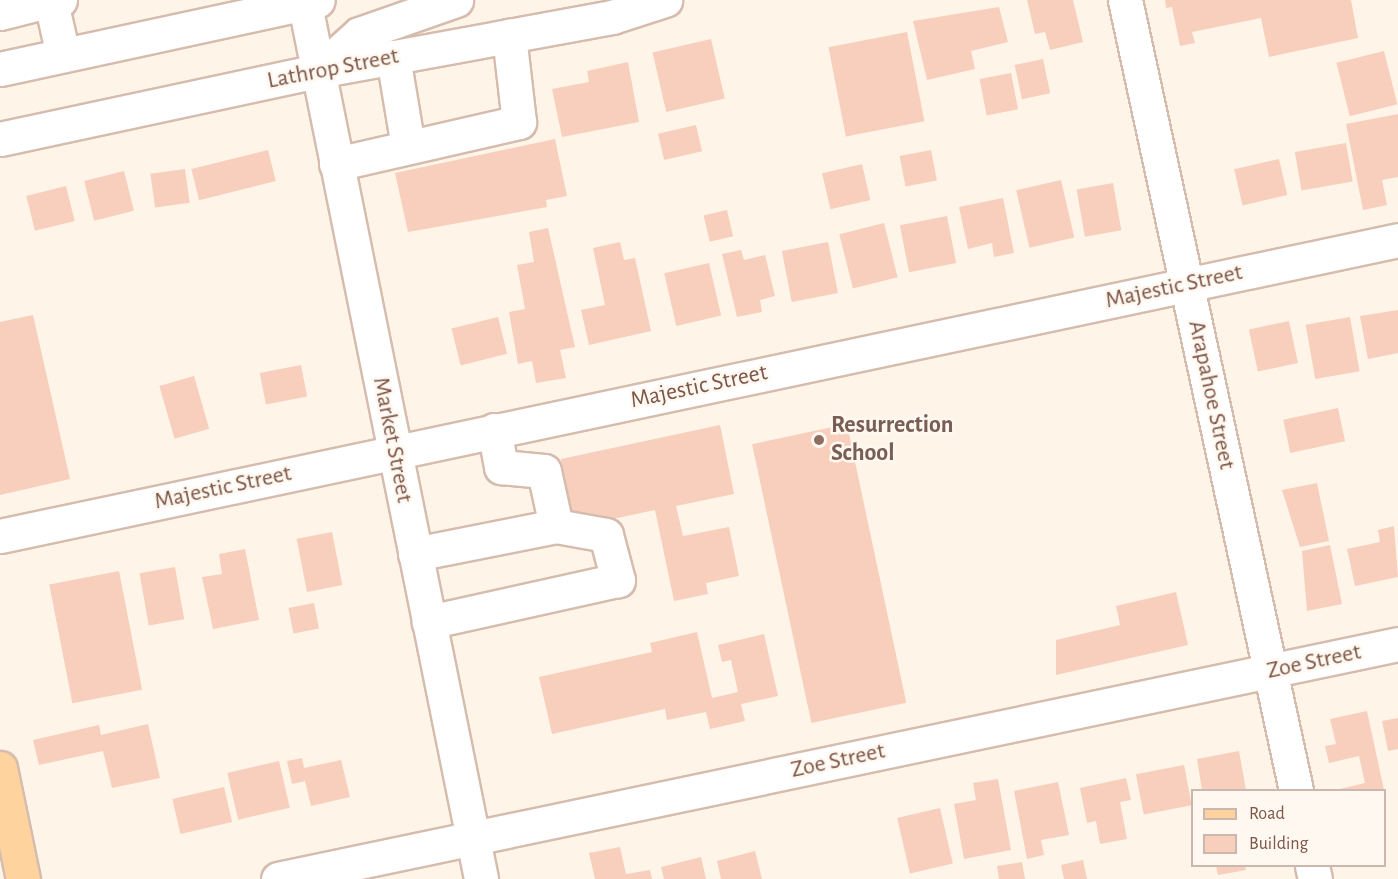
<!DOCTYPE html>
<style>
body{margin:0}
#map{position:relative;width:1398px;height:879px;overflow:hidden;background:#fef4e8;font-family:"Alegreya Sans",sans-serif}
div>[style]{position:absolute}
.building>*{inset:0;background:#f7cfbc;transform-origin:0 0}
.roads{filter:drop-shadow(2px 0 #d5bcae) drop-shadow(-2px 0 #d5bcae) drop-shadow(0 2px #d5bcae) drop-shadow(0 -2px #d5bcae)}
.minor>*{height:33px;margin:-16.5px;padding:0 16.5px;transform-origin:16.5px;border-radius:16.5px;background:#fff}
.major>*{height:33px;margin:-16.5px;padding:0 16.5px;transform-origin:16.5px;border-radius:16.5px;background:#ffd39e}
.dots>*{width:16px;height:16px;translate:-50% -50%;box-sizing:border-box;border:3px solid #fff8f0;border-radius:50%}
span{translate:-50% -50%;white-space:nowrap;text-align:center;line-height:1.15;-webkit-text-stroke:5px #fff8f0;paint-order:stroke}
.street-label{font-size:24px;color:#7c5648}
.education-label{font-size:24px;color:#785e54;font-weight:700}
.left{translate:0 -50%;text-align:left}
.legend{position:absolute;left:1191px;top:789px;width:195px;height:78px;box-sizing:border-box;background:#fff8f0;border:2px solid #cbb7ad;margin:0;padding:8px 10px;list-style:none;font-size:18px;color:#7c5648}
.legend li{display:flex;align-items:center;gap:12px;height:30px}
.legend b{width:30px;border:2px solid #cbb7ad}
</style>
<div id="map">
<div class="building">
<div style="clip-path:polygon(1027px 0,1073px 0,1083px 42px,1050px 50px,1045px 32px,1035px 34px)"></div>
<div style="clip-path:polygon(1165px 0,1351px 0,1358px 38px,1269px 57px,1261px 18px,1192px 32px,1195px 43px,1180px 46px,1172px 7px,1166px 8px)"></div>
<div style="clip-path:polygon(999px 7px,1008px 42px,971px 51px,975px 69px,927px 80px,913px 21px)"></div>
<div style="left:907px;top:32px;width:91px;height:80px;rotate:79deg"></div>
<div style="left:711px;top:39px;width:61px;height:60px;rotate:77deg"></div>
<div style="left:1384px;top:51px;width:55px;height:49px;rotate:76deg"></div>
<div style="left:1043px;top:59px;width:35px;height:29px;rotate:78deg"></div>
<div style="clip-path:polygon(628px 62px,639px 122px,562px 137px,552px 89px,589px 82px,587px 71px)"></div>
<div style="left:1011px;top:73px;width:37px;height:32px;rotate:79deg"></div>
<div style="clip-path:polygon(1398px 114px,1398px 177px,1382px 180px,1387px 205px,1363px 210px,1346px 124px)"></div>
<div style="left:696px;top:125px;width:27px;height:39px;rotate:77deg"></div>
<div style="clip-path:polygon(555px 139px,567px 196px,546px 200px,547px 207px,408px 232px,395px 173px)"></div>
<div style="left:1346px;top:143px;width:39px;height:52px;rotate:80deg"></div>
<div style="left:268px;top:150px;width:32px;height:79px;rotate:76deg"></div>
<div style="left:931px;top:150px;width:31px;height:32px;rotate:79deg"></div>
<div style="left:1279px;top:159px;width:37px;height:46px;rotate:77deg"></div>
<div style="left:862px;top:164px;width:37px;height:41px;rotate:77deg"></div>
<div style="left:185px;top:169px;width:34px;height:35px;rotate:82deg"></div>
<div style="left:124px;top:171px;width:41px;height:41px;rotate:76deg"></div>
<div style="left:1061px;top:180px;width:59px;height:46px;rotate:77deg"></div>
<div style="left:1113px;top:183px;width:48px;height:37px;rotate:80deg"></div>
<div style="left:66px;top:186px;width:36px;height:41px;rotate:76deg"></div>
<div style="clip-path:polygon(1003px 198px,1014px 253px,994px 257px,992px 243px,968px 249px,959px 207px)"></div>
<div style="left:727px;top:210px;width:27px;height:24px;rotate:77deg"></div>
<div style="left:947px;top:216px;width:48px;height:48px;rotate:79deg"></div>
<div style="left:884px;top:223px;width:56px;height:46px;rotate:76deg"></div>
<div style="clip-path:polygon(548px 228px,575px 347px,560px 350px,566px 378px,536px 383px,532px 361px,518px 364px,509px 312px,525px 309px,517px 265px,534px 262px,529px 232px)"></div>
<div style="clip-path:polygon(620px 242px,624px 260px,635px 258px,651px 331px,589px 345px,581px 310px,605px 305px,593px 248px)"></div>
<div style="left:828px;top:242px;width:52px;height:47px;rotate:79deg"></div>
<div style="clip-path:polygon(741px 250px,744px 260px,765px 255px,775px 296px,760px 300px,762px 312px,737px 317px,722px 254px)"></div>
<div style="left:709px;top:263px;width:54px;height:46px;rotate:77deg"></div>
<div style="clip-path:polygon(1398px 310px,1398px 353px,1368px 359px,1360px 316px)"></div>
<div style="clip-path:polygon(33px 315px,70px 479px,0 495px,0 322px)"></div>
<div style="left:498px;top:317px;width:38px;height:48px;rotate:76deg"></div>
<div style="left:1350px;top:317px;width:55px;height:45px;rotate:80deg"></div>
<div style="left:1289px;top:321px;width:43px;height:41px;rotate:78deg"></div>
<div style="left:301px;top:365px;width:32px;height:42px;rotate:79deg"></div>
<div style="left:194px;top:376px;width:55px;height:36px;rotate:74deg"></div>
<div style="left:1338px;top:408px;width:34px;height:56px;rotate:78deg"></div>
<div style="left:847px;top:424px;width:285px;height:97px;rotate:78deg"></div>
<div style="clip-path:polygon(720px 425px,734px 494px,676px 506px,683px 536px,729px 527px,739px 576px,706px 583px,708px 594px,674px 601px,655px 510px,575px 527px,561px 459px)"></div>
<div style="clip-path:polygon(1317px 483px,1329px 541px,1300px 547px,1282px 490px)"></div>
<div style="clip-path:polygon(1394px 526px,1398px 577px,1355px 586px,1347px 549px,1380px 542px,1378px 530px)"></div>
<div style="left:332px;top:532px;width:54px;height:36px;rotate:79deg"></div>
<div style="clip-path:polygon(1330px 545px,1342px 604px,1307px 611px,1302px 551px)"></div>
<div style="clip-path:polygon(245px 549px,259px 620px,213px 629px,202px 577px,222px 574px,219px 554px)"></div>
<div style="left:175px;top:567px;width:53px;height:36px;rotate:80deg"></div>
<div style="left:119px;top:571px;width:121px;height:71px;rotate:79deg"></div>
<div style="clip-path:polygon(1176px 592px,1188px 645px,1056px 675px,1056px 640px,1120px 625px,1116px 606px)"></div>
<div style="left:314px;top:603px;width:26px;height:26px;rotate:79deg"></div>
<div style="clip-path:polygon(697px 632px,712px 698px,738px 692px,731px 660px,722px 662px,718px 645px,764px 634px,778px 696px,741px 704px,745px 721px,710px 729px,706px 712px,667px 720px,665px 709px,552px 734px,539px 677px,652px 652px,650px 643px)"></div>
<div style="clip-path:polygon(1367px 711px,1384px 790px,1336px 790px,1365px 783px,1359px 756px,1329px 763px,1325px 746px,1336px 744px,1330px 719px)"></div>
<div style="clip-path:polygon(1398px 718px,1398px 749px,1388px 751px,1382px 721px)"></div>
<div style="clip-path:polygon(148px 724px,160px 778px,112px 788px,103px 751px,39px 765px,33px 740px,99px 725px,101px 735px)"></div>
<div style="clip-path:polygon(1239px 751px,1246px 790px,1202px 790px,1197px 759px)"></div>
<div style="clip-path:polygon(302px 758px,304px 768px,341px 760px,350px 797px,311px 806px,305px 781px,292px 784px,287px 761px)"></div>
<div style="left:279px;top:761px;width:48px;height:53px;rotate:77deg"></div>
<div style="left:1184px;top:765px;width:41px;height:49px;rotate:79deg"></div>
<div style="clip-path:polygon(1126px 778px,1131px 800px,1120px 802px,1127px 839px,1100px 844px,1096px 821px,1087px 823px,1080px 788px)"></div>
<div style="clip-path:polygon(998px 779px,1011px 850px,964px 859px,954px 804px,976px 800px,973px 783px)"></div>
<div style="clip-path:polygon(1058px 782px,1069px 835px,1041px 840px,1044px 855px,1027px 859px,1014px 791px)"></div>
<div style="left:224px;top:787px;width:36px;height:53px;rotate:77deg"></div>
<div style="left:940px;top:808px;width:57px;height:44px;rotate:77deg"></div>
<div style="clip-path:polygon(620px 847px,626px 874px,650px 870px,652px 879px,595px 879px,589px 853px)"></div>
<div style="clip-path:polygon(755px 851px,762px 879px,721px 879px,717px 861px)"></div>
<div style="clip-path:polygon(701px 857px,706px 879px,664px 879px,661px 867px)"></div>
<div style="clip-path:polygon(1083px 860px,1087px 879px,1064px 879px,1061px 865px)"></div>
<div style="clip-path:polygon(1022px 862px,1025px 879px,999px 879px,997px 866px)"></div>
<div style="clip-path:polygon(1216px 866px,1245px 866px,1246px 870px,1218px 875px)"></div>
</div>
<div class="roads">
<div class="minor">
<div style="left:60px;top:0;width:9px;rotate:167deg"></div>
<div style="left:51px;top:2px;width:54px;rotate:77.2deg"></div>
<div style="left:304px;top:0;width:897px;rotate:78.61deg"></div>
<div style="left:1125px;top:0;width:808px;rotate:77.79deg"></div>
<div style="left:0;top:13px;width:53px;rotate:-14.3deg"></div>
<div style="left:393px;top:57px;width:91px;rotate:80.5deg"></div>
<div style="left:0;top:69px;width:325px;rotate:-12.2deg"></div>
<div style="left:318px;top:71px;width:55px;rotate:-42.1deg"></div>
<div style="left:359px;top:34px;width:103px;rotate:-19.3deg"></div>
<div style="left:0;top:139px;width:325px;rotate:-12.1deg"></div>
<div style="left:318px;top:71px;width:299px;rotate:-10.4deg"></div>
<div style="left:612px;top:17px;width:56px;rotate:-17.8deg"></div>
<div style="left:336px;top:164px;width:188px;rotate:-12.9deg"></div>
<div style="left:519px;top:122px;width:87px;rotate:-96.6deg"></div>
<div style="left:494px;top:430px;width:38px;rotate:79deg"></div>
<div style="left:501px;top:467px;width:43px;rotate:5.3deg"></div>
<div style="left:544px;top:471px;width:56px;rotate:77.7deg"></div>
<div style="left:0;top:536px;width:1429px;rotate:-11.95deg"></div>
<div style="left:415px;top:554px;width:144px;rotate:-11.2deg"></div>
<div style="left:556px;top:526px;width:51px;rotate:10.2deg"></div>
<div style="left:606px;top:535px;width:47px;rotate:75.1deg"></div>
<div style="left:618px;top:580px;width:194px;rotate:167.5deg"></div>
<div style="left:1312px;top:866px;width:13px;rotate:77deg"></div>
<div style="left:278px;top:879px;width:1144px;rotate:-11.85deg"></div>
</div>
<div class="major">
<div style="left:0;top:768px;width:113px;rotate:78.3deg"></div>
</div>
</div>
<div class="dots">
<div style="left:819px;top:440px;background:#8d6e63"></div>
</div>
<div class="street-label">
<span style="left:333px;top:69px;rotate:-11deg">Lathrop Street</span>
<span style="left:1174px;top:287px;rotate:-12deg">Majestic Street</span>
<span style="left:699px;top:387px;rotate:-12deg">Majestic Street</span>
<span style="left:1211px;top:395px;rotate:78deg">Arapahoe Street</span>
<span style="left:392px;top:440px;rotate:79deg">Market Street</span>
<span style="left:223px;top:488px;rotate:-12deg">Majestic Street</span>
<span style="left:1314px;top:662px;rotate:-12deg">Zoe Street</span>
<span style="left:838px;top:761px;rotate:-12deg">Zoe Street</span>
</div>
<div class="education-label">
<span class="left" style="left:831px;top:440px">Resurrection<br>School</span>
</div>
<ul class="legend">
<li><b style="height:8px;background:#ffd39e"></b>Road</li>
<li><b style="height:16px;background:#f7cfbc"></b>Building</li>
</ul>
</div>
